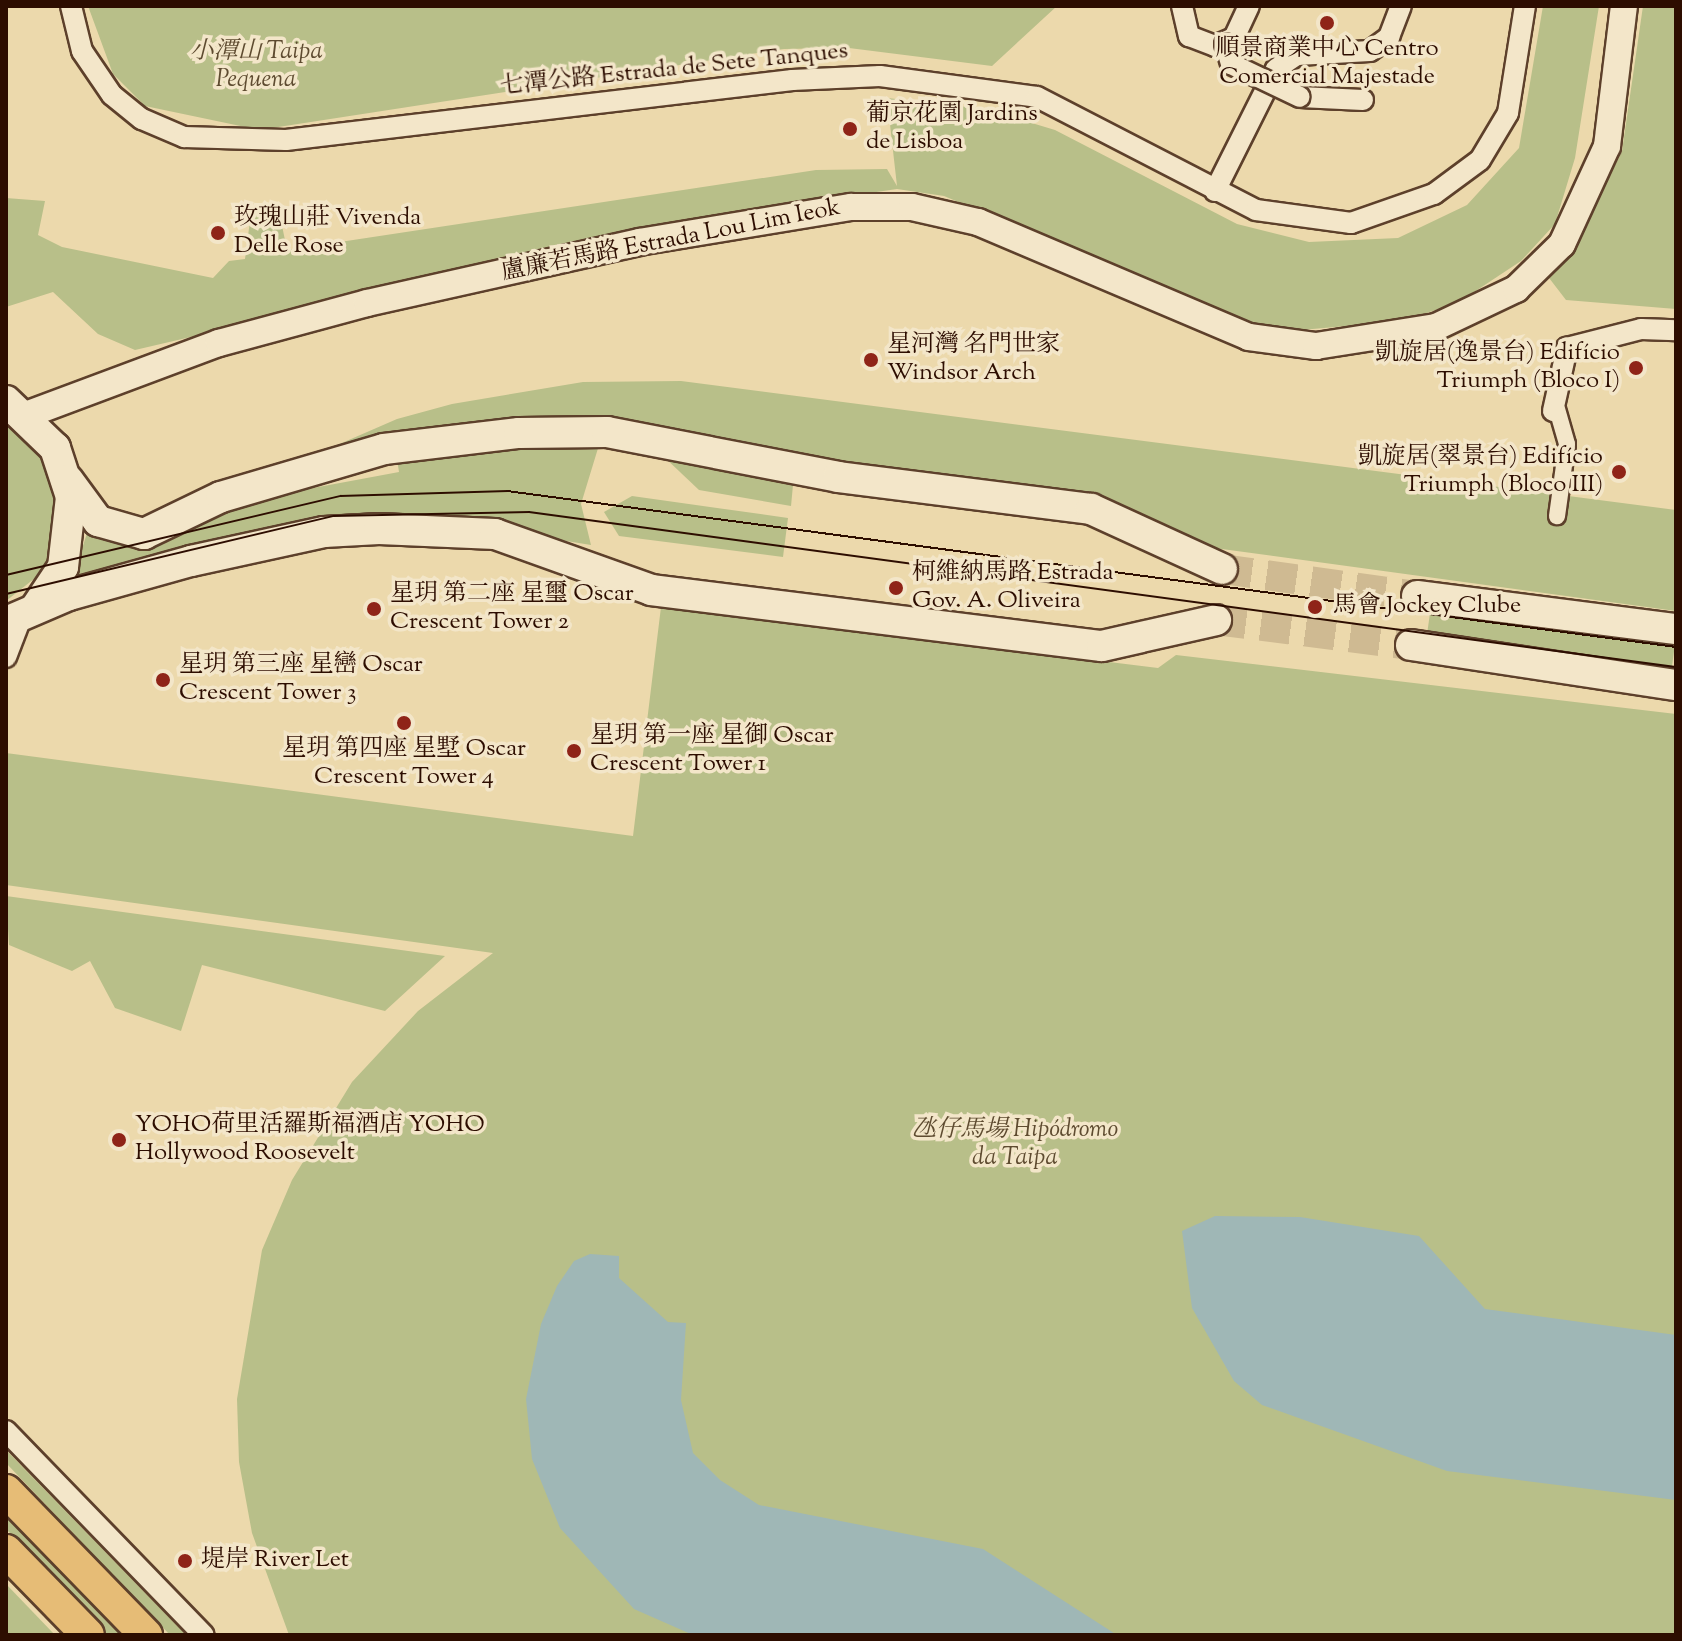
<!DOCTYPE html>
<meta charset="utf-8">
<style>
body{margin:0}
#map{position:relative;width:1682px;height:1641px;overflow:hidden;background:#ecd9ac;font-family:"Sorts Mill Goudy","Noto Serif SC",serif}
div>[style]{position:absolute}
.green>*{inset:0;background:#b8bf89;transform-origin:0 0}
.water>*{inset:0;background:#9fb7b6}
.secondary-tunnel>*{height:30px;margin-top:-15px;transform-origin:0;background:repeating-linear-gradient(90deg,#cfba92 0 30px,transparent 0 45px)}
.roads{filter:drop-shadow(2px 0 #5d402b) drop-shadow(-2px 0 #5d402b) drop-shadow(0 2px #5d402b) drop-shadow(0 -2px #5d402b)}
.pedestrian>*{height:16px;margin:-8px;padding:0 8px;transform-origin:8px;border-radius:8px;background:#f3e6c9}
.minor>*{height:20px;margin:-10px;padding:0 10px;transform-origin:10px;border-radius:10px;background:#f3e6c9}
.tertiary>*{height:26px;margin:-13px;padding:0 13px;transform-origin:13px;border-radius:13px;background:#f3e6c9}
.secondary>*{height:30px;margin:-15px;padding:0 15px;transform-origin:15px;border-radius:15px;background:#f3e6c9}
.primary>*{height:32px;margin:-16px;padding:0 16px;transform-origin:16px;border-radius:16px;background:#e6bc76}
.tram>*{height:2px;margin:-1px;padding:0 1px;transform-origin:1px;border-radius:1px;background:#2d0d00}
.bridges{filter:drop-shadow(2px 0 #5d402b) drop-shadow(-2px 0 #5d402b) drop-shadow(0 2px #5d402b) drop-shadow(0 -2px #5d402b)}
.minor-bridge>*{height:20px;margin:-10px;padding:0 10px;transform-origin:10px;border-radius:10px;background:#f3e6c9}
.dots>*{width:22px;height:22px;translate:-50% -50%;box-sizing:border-box;border:4px solid #f3e6c9;border-radius:50%}
span{translate:-50% -50%;white-space:nowrap;text-align:center;line-height:1.15;-webkit-text-stroke:7px #f3e6c9;paint-order:stroke}
.poi-label{font-size:24px;color:#2d0d00}
.left{translate:0 -50%;text-align:left}
.right{translate:-100% -50%;text-align:right}
.park-label{font-size:24px;color:#5e4b30;font-style:italic}
.street-label{font-size:24px;color:#2d0d00}
.frame{position:absolute;inset:0;border:8px solid #2d0d00;pointer-events:none}
</style>
<div id="map">
<div class="green">
<div style="clip-path:polygon(88px 6px,1057px 6px,992px 66px,849px 48px,784px 49px,259px 130px,145px 106px,113px 74px)"></div>
<div style="clip-path:polygon(1543px 6px,1599px 6px,1575px 158px,1555px 224px,1521px 261px,1459px 302px,1403px 321px,1290px 331px,1240px 320px,944px 196px,897px 189px,698px 218px,135px 350px,98px 334px,53px 292px,6px 307px,6px 198px,45px 201px,38px 235px,62px 247px,213px 278px,229px 261px,245px 259px,251px 213px,279px 211px,287px 250px,816px 170px,887px 169px,897px 186px,887px 98px,985px 109px,1055px 130px,1237px 224px,1309px 242px,1398px 238px,1467px 205px,1519px 148px)"></div>
<div style="clip-path:polygon(1643px 6px,1676px 6px,1676px 309px,1566px 300px,1546px 274px,1577px 243px,1622px 151px)"></div>
<div style="clip-path:polygon(681px 381px,1676px 510px,1676px 611px,1207px 547px,1102px 497px,806px 461px,584px 420px,531px 418px,399px 435px,259px 479px,397px 419px,452px 404px,583px 382px)"></div>
<div style="clip-path:polygon(6px 407px,23px 418px,58px 482px,49px 567px,6px 601px)"></div>
<div style="clip-path:polygon(476px 444px,599px 445px,581px 504px,591px 545px,467px 525px,72px 580px,88px 530px,399px 472px,397px 459px)"></div>
<div style="clip-path:polygon(662px 455px,793px 485px,791px 506px,699px 490px)"></div>
<div style="clip-path:polygon(632px 496px,788px 518px,783px 557px,619px 536px,604px 512px)"></div>
<div style="left:1431px;top:606px;width:247px;height:32px;rotate:8deg"></div>
<div style="clip-path:polygon(661px 607px,1158px 668px,1176px 655px,1676px 714px,1676px 1635px,289px 1635px,252px 1533px,239px 1462px,237px 1399px,262px 1250px,292px 1180px,352px 1082px,418px 1011px,493px 953px,6px 885px,6px 753px,633px 836px)"></div>
<div style="clip-path:polygon(6px 896px,445px 956px,385px 1011px,202px 965px,181px 1031px,115px 1008px,90px 961px,72px 971px,9px 945px)"></div>
<div style="clip-path:polygon(6px 1450px,186px 1635px,170px 1635px,6px 1463px)"></div>
<div style="clip-path:polygon(6px 1516px,122px 1635px,108px 1635px,6px 1529px)"></div>
<div style="clip-path:polygon(6px 1584px,55px 1635px,6px 1635px)"></div>
</div>
<div class="water">
<div style="clip-path:polygon(1215px 1216px,1300px 1217px,1419px 1236px,1485px 1309px,1676px 1335px,1676px 1500px,1447px 1471px,1262px 1405px,1234px 1381px,1192px 1308px,1182px 1231px)"></div>
<div style="clip-path:polygon(590px 1254px,619px 1256px,619px 1278px,668px 1322px,686px 1323px,681px 1400px,693px 1453px,720px 1480px,759px 1505px,983px 1549px,1117px 1635px,693px 1635px,634px 1609px,560px 1528px,532px 1459px,526px 1399px,541px 1324px,557px 1286px,574px 1261px)"></div>
</div>
<div class="secondary-tunnel">
<div style="left:1222px;top:569px;width:197px;rotate:7.9deg"></div>
<div style="left:1216px;top:620px;width:197px;rotate:7.3deg"></div>
</div>
<div class="roads">
<div class="pedestrian">
<div style="left:1557px;top:409px;width:36px;rotate:74deg"></div>
<div style="left:1567px;top:444px;width:73px;rotate:97.9deg"></div>
</div>
<div class="minor">
<div style="left:71px;top:6px;width:46px;rotate:76.3deg"></div>
<div style="left:82px;top:51px;width:53px;rotate:55.7deg"></div>
<div style="left:112px;top:95px;width:38px;rotate:39deg"></div>
<div style="left:142px;top:119px;width:46px;rotate:23.2deg"></div>
<div style="left:184px;top:137px;width:102px;rotate:1.7deg"></div>
<div style="left:286px;top:140px;width:510px;rotate:-6.76deg"></div>
<div style="left:792px;top:80px;width:88px;rotate:-2.6deg"></div>
<div style="left:880px;top:76px;width:158px;rotate:7.6deg"></div>
<div style="left:1037px;top:97px;width:246px;rotate:27.3deg"></div>
<div style="left:1256px;top:210px;width:96px;rotate:7.8deg"></div>
<div style="left:1351px;top:223px;width:88px;rotate:-19.3deg"></div>
<div style="left:1434px;top:194px;width:57px;rotate:-36.5deg"></div>
<div style="left:1480px;top:160px;width:55px;rotate:-59.2deg"></div>
<div style="left:1508px;top:113px;width:108px;rotate:-81deg"></div>
<div style="left:1182px;top:6px;width:31px;rotate:77deg"></div>
<div style="left:1189px;top:36px;width:28px;rotate:21deg"></div>
<div style="left:1215px;top:46px;width:21px;rotate:-23deg"></div>
<div style="left:1234px;top:38px;width:35px;rotate:-65deg"></div>
<div style="left:1300px;top:97px;width:63px;rotate:2.7deg"></div>
<div style="left:1215px;top:191px;width:136px;rotate:-63.4deg"></div>
<div style="left:1276px;top:69px;width:25px;rotate:-34deg"></div>
<div style="left:1297px;top:55px;width:73px;rotate:-3.1deg"></div>
<div style="left:1370px;top:51px;width:24px;rotate:-36deg"></div>
<div style="left:1389px;top:37px;width:33px;rotate:-69deg"></div>
<div style="left:1553px;top:411px;width:65px;rotate:-77.5deg"></div>
<div style="left:1567px;top:348px;width:76px;rotate:-14.4deg"></div>
<div style="left:1641px;top:329px;width:35px;rotate:2deg"></div>
<div style="left:6px;top:657px;width:42px;rotate:-69deg"></div>
<div style="left:6px;top:1431px;width:284px;rotate:45.9deg"></div>
</div>
<div class="tertiary">
<div style="left:26px;top:415px;width:206px;rotate:-20.5deg"></div>
<div style="left:219px;top:343px;width:153px;rotate:-15.1deg"></div>
<div style="left:367px;top:303px;width:279px;rotate:-12.6deg"></div>
<div style="left:639px;top:242px;width:215px;rotate:-9.4deg"></div>
<div style="left:851px;top:207px;width:61px"></div>
<div style="left:912px;top:207px;width:68px;rotate:12.8deg"></div>
<div style="left:978px;top:222px;width:294px;rotate:23deg"></div>
<div style="left:1249px;top:337px;width:68px;rotate:7.7deg"></div>
<div style="left:1316px;top:346px;width:121px;rotate:-9deg"></div>
<div style="left:1436px;top:327px;width:89px;rotate:-25.4deg"></div>
<div style="left:1516px;top:289px;width:64px;rotate:-44.4deg"></div>
<div style="left:1562px;top:244px;width:108px;rotate:-65.3deg"></div>
<div style="left:1607px;top:146px;width:141px;rotate:-83.1deg"></div>
</div>
<div class="secondary">
<div style="left:6px;top:401px;width:68px;rotate:43.8deg"></div>
<div style="left:55px;top:448px;width:52px;rotate:71.9deg"></div>
<div style="left:71px;top:497px;width:70px;rotate:96.5deg"></div>
<div style="left:63px;top:567px;width:50px;rotate:123.7deg"></div>
<div style="left:68px;top:480px;width:51px;rotate:53.8deg"></div>
<div style="left:98px;top:521px;width:48px;rotate:15.8deg"></div>
<div style="left:144px;top:534px;width:85px;rotate:-25.7deg"></div>
<div style="left:221px;top:497px;width:170px;rotate:-16.4deg"></div>
<div style="left:384px;top:449px;width:136px;rotate:-6.8deg"></div>
<div style="left:519px;top:433px;width:88px;rotate:-0.7deg"></div>
<div style="left:607px;top:432px;width:235px;rotate:11deg"></div>
<div style="left:838px;top:477px;width:255px;rotate:7.2deg"></div>
<div style="left:1091px;top:509px;width:144px;rotate:24.6deg"></div>
<div style="left:1417px;top:596px;width:261px;rotate:7.3deg"></div>
<div style="left:6px;top:622px;width:69px;rotate:-23.2deg"></div>
<div style="left:69px;top:595px;width:127px;rotate:-15.6deg"></div>
<div style="left:191px;top:561px;width:136px;rotate:-12.3deg"></div>
<div style="left:324px;top:532px;width:55px;rotate:-3.1deg"></div>
<div style="left:379px;top:529px;width:116px;rotate:2.5deg"></div>
<div style="left:495px;top:534px;width:166px;rotate:19.7deg"></div>
<div style="left:651px;top:590px;width:454px;rotate:7.1deg"></div>
<div style="left:1102px;top:646px;width:117px;rotate:-12.8deg"></div>
<div style="left:1411px;top:645px;width:268px;rotate:8.6deg"></div>
</div>
<div class="primary">
<div style="left:6px;top:1491px;width:201px;rotate:45.8deg"></div>
<div style="left:6px;top:1551px;width:117px;rotate:45.7deg"></div>
</div>
</div>
<div class="tram">
<div style="left:6px;top:575px;width:344px;rotate:-13.3deg"></div>
<div style="left:341px;top:496px;width:166px;rotate:-1.7deg"></div>
<div style="left:507px;top:491px;width:1179px;rotate:7.6deg"></div>
<div style="left:6px;top:594px;width:337px;rotate:-13.4deg"></div>
<div style="left:334px;top:516px;width:195px;rotate:-1.2deg"></div>
<div style="left:529px;top:512px;width:1157px;rotate:7.7deg"></div>
</div>
<div class="bridges">
<div class="minor-bridge">
<div style="left:1225px;top:44px;width:21px;rotate:73deg"></div>
<div style="left:1231px;top:64px;width:76px;rotate:25.6deg"></div>
</div>
</div>
<div class="dots">
<div style="left:1327px;top:23px;background:#8f2418"></div>
<div style="left:850px;top:129px;background:#8f2418"></div>
<div style="left:218px;top:233px;background:#8f2418"></div>
<div style="left:871px;top:360px;background:#8f2418"></div>
<div style="left:1636px;top:368px;background:#8f2418"></div>
<div style="left:1619px;top:472px;background:#8f2418"></div>
<div style="left:896px;top:588px;background:#8f2418"></div>
<div style="left:1315px;top:607px;background:#8f2418"></div>
<div style="left:374px;top:609px;background:#8f2418"></div>
<div style="left:163px;top:680px;background:#8f2418"></div>
<div style="left:404px;top:723px;background:#8f2418"></div>
<div style="left:574px;top:751px;background:#8f2418"></div>
<div style="left:119px;top:1140px;background:#8f2418"></div>
<div style="left:185px;top:1561px;background:#8f2418"></div>
</div>
<div class="poi-label">
<span style="left:1327px;top:64px">順景商業中心 Centro<br>Comercial Majestade</span>
<span class="left" style="left:866px;top:129px">葡京花園 Jardins<br>de Lisboa</span>
<span class="left" style="left:234px;top:233px">玫瑰山莊 Vivenda<br>Delle Rose</span>
<span class="left" style="left:887px;top:360px">星河灣 名門世家<br>Windsor Arch</span>
<span class="right" style="left:1620px;top:368px">凱旋居(逸景台) Edifício<br>Triumph (Bloco I)</span>
<span class="right" style="left:1603px;top:472px">凱旋居(翠景台) Edifício<br>Triumph (Bloco III)</span>
<span class="left" style="left:912px;top:588px">柯維納馬路 Estrada<br>Gov. A. Oliveira</span>
<span class="left" style="left:390px;top:609px">星玥 第二座 星璽 Oscar<br>Crescent Tower 2</span>
<span class="left" style="left:1333px;top:607px">馬會 Jockey Clube</span>
<span class="left" style="left:179px;top:680px">星玥 第三座 星巒 Oscar<br>Crescent Tower 3</span>
<span class="left" style="left:590px;top:751px">星玥 第一座 星御 Oscar<br>Crescent Tower 1</span>
<span style="left:404px;top:764px">星玥 第四座 星墅 Oscar<br>Crescent Tower 4</span>
<span class="left" style="left:135px;top:1140px">YOHO荷里活羅斯福酒店 YOHO<br>Hollywood Roosevelt</span>
<span class="left" style="left:201px;top:1561px">堤岸 River Let</span>
</div>
<div class="park-label">
<span style="left:256px;top:67px">小潭山 Taipa<br>Pequena</span>
<span style="left:1015px;top:1145px">氹仔馬場 Hipódromo<br>da Taipa</span>
</div>
<div class="street-label">
<span style="left:674px;top:70px;rotate:-6deg">七潭公路 Estrada de Sete Tanques</span>
<span style="left:671px;top:241px;rotate:-11deg">盧廉若馬路 Estrada Lou Lim Ieok</span>
</div>
<div class="frame"></div>
</div>
